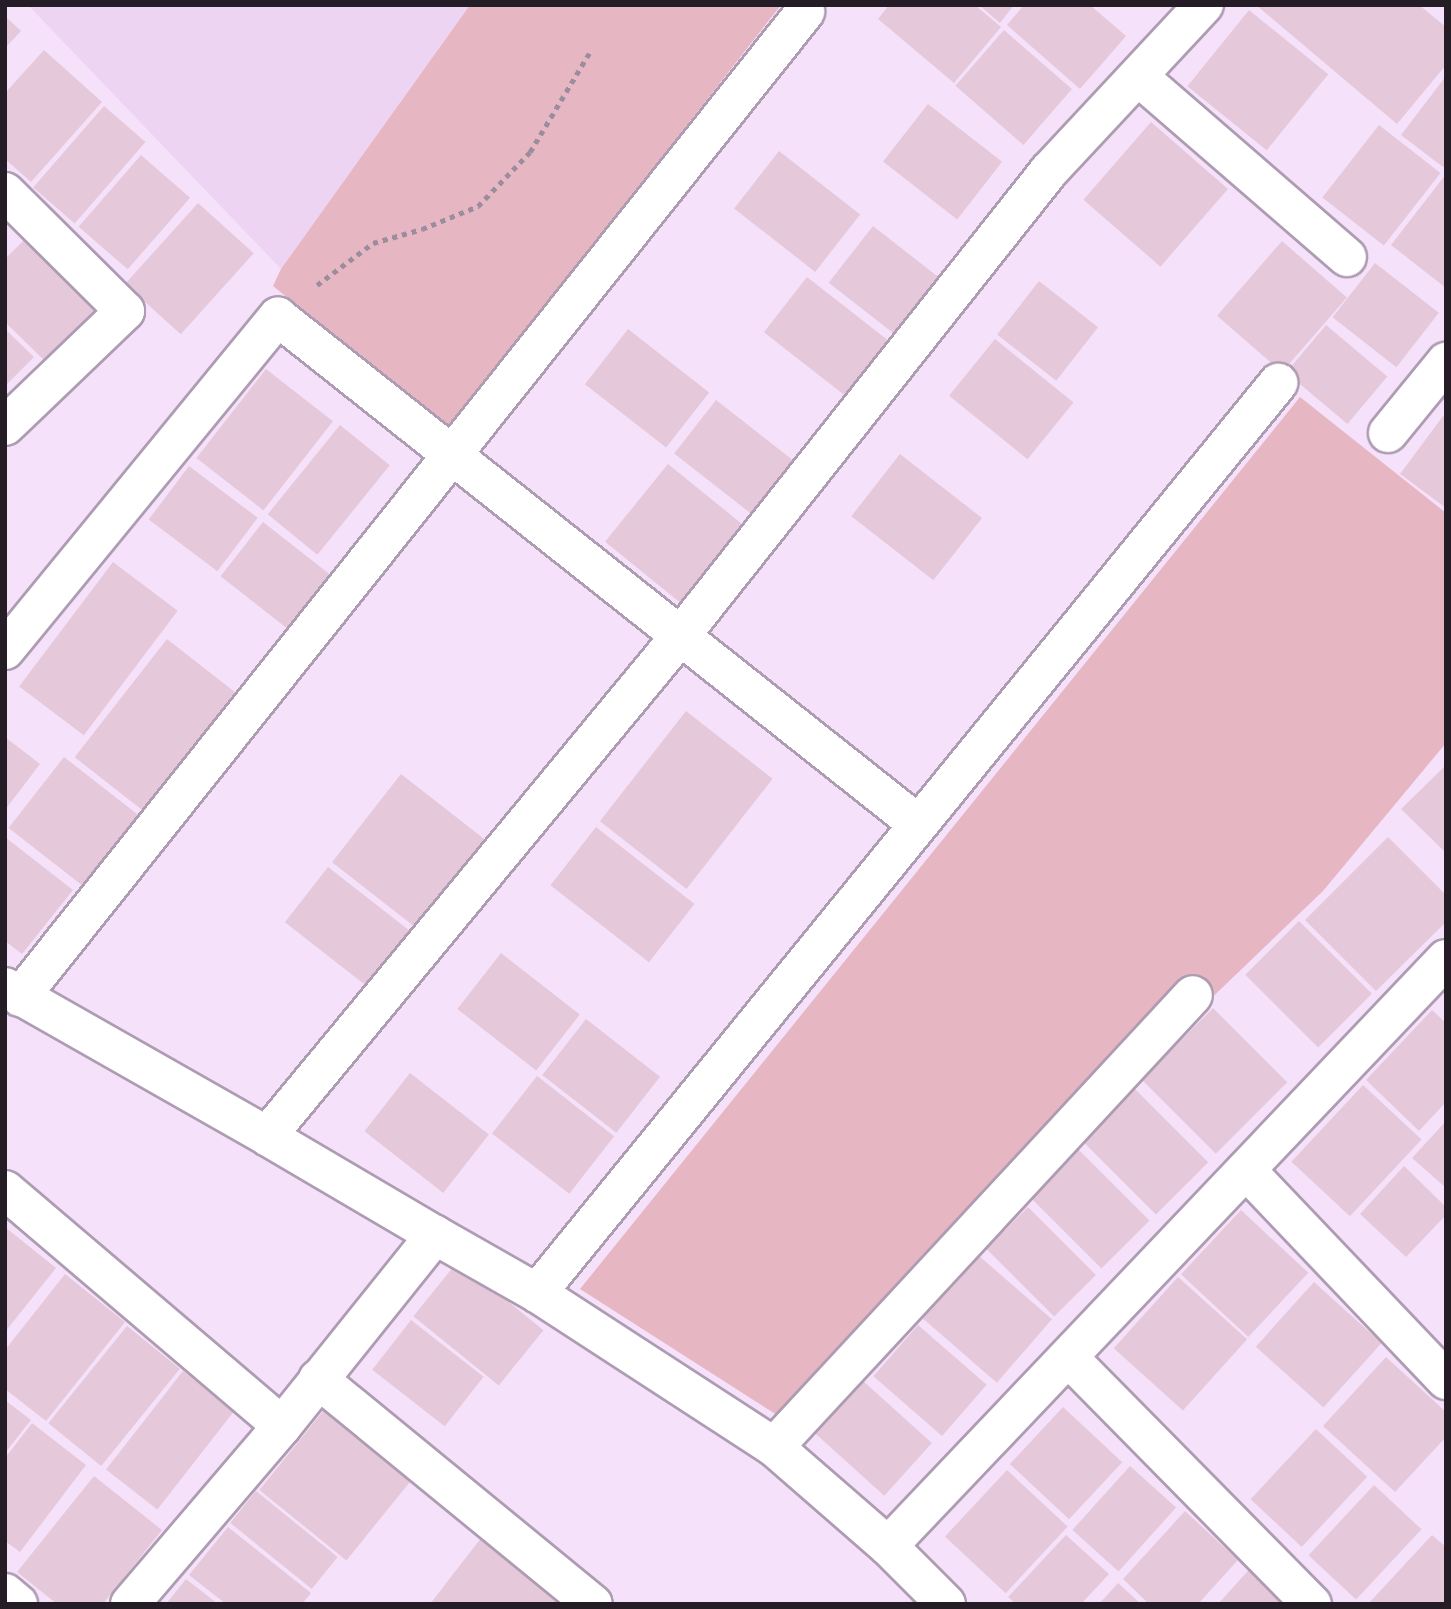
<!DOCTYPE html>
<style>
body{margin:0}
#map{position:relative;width:1451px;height:1609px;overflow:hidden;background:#f5e2fa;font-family:Manrope,sans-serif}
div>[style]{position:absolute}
.built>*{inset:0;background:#ecd4f2}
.green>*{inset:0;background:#e6b6c3}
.building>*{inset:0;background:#e5c9da;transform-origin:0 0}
.path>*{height:4.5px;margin-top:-2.25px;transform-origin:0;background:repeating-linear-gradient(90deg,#9b8d9e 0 5px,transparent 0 10px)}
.roads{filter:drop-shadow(2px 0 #ae9cb3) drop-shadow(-2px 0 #ae9cb3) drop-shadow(0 2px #ae9cb3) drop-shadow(0 -2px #ae9cb3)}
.minor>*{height:38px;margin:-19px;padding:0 19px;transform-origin:19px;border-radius:19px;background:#fff}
span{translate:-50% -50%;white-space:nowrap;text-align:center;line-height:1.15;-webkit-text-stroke:5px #fff;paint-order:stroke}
.frame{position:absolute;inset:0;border:7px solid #241d26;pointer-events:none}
</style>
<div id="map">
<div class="built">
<div style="clip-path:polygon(28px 5px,470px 5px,281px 269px)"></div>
</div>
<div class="green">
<div style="clip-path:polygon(470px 5px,781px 5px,449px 429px,273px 286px,281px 269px)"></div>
<div style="clip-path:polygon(1300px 397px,1446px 513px,1446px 743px,1323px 891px,777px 1415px,580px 1289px)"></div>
</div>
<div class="building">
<div style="clip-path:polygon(889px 5px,975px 5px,1001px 27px,954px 83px,878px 19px)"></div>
<div style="clip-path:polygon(979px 5px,1014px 5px,1000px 23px)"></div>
<div style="clip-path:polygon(1024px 5px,1090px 5px,1126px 36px,1080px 89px,1007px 25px)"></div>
<div style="clip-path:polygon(1256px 5px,1419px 5px,1446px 27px,1446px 65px,1397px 124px)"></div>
<div style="left:1249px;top:10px;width:102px;height:98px;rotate:39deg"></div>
<div style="clip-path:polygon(5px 16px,21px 31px,5px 48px)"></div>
<div style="left:1004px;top:30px;width:90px;height:74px;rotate:41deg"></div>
<div style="clip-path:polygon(44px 50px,102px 102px,31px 182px,5px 159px,5px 93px)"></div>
<div style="clip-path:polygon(1446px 76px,1446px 164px,1443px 167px,1401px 135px)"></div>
<div style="left:928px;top:104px;width:94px;height:73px;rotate:38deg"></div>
<div style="left:104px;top:106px;width:55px;height:108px;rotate:41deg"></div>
<div style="left:1151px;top:122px;width:102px;height:103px;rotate:41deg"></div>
<div style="left:1379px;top:125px;width:78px;height:92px;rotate:38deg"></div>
<div style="left:779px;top:151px;width:103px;height:73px;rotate:38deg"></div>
<div style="left:141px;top:155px;width:65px;height:95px;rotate:41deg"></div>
<div style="clip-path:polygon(1446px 174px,1446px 288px,1391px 245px)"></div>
<div style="left:198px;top:203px;width:75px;height:109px;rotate:42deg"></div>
<div style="left:873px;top:226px;width:85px;height:72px;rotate:38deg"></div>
<div style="clip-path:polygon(28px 236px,106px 314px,52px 368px,5px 322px,5px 259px)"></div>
<div style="left:1282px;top:241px;width:86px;height:99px;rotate:41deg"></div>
<div style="left:1375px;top:263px;width:81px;height:69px;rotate:38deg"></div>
<div style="left:807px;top:277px;width:104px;height:70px;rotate:38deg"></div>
<div style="left:1039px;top:281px;width:75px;height:68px;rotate:38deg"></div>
<div style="left:1326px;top:325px;width:80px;height:62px;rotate:40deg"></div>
<div style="clip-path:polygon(5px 329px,34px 357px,5px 386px)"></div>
<div style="left:628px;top:329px;width:103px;height:70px;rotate:38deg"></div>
<div style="left:995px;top:339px;width:101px;height:73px;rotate:39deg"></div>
<div style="left:266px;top:369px;width:85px;height:113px;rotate:38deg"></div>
<div style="left:716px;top:400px;width:105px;height:68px;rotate:38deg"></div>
<div style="clip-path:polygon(1443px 416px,1446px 418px,1446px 508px,1400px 474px)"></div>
<div style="left:340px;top:425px;width:64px;height:115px;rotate:39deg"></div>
<div style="left:900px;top:454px;width:104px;height:79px;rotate:38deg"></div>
<div style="left:668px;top:464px;width:102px;height:100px;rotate:39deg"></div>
<div style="left:189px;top:466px;width:86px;height:67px;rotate:37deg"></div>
<div style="left:263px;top:522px;width:88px;height:69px;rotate:38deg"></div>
<div style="left:113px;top:562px;width:81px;height:156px;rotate:37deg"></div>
<div style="left:167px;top:639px;width:97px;height:150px;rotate:38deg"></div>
<div style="left:686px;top:711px;width:110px;height:140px;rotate:38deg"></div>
<div style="clip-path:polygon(5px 737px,40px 764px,5px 810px)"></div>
<div style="left:64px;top:757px;width:94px;height:90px;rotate:38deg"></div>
<div style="clip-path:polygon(1446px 765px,1446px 853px,1401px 809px)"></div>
<div style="left:401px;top:774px;width:113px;height:112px;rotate:38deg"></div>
<div style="left:596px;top:827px;width:125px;height:74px;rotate:38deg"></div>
<div style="clip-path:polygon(5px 837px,73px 890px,22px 954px,5px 941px)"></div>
<div style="clip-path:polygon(1388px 837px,1446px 895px,1446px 922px,1376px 991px,1305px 920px)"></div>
<div style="left:328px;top:867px;width:115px;height:70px;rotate:38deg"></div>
<div style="left:1299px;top:921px;width:103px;height:76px;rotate:45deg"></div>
<div style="left:501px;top:953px;width:100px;height:71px;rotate:38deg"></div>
<div style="left:1213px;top:1008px;width:105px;height:101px;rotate:45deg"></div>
<div style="clip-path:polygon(1432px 1010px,1446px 1023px,1446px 1102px,1419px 1131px,1366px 1080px)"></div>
<div style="left:586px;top:1019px;width:94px;height:71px;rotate:38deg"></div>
<div style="left:410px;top:1073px;width:100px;height:74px;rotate:38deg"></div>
<div style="left:537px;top:1076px;width:98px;height:73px;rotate:38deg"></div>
<div style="left:1363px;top:1085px;width:80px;height:105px;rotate:43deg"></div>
<div style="left:1134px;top:1088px;width:105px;height:74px;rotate:45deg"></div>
<div style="clip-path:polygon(1446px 1121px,1446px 1188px,1412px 1158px)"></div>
<div style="left:1076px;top:1147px;width:104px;height:68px;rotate:45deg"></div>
<div style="clip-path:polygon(1404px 1166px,1446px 1207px,1446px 1215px,1406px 1257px,1360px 1214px)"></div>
<div style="left:1028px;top:1207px;width:96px;height:59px;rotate:45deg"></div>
<div style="left:1241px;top:1210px;width:92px;height:88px;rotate:43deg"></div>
<div style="clip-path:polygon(5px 1227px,56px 1268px,5px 1332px)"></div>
<div style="left:978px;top:1255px;width:98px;height:84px;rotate:41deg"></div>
<div style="left:458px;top:1261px;width:110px;height:71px;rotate:39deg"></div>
<div style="clip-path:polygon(65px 1274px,125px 1322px,46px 1421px,5px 1389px,5px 1350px)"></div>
<div style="left:1178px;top:1277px;width:93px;height:96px;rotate:42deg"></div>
<div style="left:1314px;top:1282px;width:91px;height:87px;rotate:42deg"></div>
<div style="left:411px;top:1320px;width:92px;height:63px;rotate:38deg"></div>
<div style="left:918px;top:1325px;width:91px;height:68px;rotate:41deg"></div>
<div style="left:127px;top:1326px;width:68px;height:125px;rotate:39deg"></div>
<div style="clip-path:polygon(1386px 1357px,1446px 1412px,1446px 1437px,1395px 1492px,1323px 1426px)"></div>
<div style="left:183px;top:1371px;width:65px;height:125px;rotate:38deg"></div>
<div style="left:862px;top:1380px;width:94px;height:71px;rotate:42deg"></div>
<div style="left:333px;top:1399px;width:112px;height:117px;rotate:39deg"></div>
<div style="clip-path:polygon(5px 1400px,31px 1420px,5px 1453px)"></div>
<div style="left:1063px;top:1407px;width:81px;height:78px;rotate:43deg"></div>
<div style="clip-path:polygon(32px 1423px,86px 1465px,20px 1552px,5px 1541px,5px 1458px)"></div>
<div style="left:1316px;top:1429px;width:70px;height:96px;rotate:43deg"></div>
<div style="left:1130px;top:1466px;width:62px;height:86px;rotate:42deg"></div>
<div style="left:1007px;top:1470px;width:83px;height:91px;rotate:43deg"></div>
<div style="clip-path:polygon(94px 1476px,162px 1530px,103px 1604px,57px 1604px,17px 1572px)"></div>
<div style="left:1374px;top:1485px;width:65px;height:96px;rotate:43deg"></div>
<div style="left:256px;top:1491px;width:105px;height:41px;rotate:39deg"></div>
<div style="clip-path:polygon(1185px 1511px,1238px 1560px,1198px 1604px,1149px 1604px,1123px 1579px)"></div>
<div style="clip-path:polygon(228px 1527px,311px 1593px,302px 1604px,226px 1604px,189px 1575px)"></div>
<div style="clip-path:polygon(485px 1533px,567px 1604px,430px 1604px)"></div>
<div style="clip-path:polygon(1066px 1535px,1109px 1574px,1081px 1604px,1016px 1604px,1008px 1597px)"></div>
<div style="clip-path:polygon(1432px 1535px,1446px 1547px,1446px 1604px,1368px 1604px)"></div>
<div style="clip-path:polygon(1255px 1563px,1300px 1604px,1218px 1604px)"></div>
<div style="clip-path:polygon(186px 1579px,218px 1604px,166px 1604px)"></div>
<div style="clip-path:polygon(1118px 1583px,1141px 1604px,1099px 1604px)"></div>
</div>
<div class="path">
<div style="left:317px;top:285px;width:70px;rotate:-36.9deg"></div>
<div style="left:373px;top:243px;width:51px;rotate:-15.9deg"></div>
<div style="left:422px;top:229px;width:61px;rotate:-22.3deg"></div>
<div style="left:478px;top:206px;width:75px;rotate:-46.1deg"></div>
<div style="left:530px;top:152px;width:119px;rotate:-59.1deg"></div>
</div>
<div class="roads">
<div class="minor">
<div style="left:1139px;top:77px;width:275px;rotate:40.9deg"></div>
<div style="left:5px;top:192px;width:169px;rotate:44.8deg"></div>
<div style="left:125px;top:311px;width:166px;rotate:136.2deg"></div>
<div style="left:1388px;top:433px;width:92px;rotate:-50.8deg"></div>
<div style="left:5px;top:650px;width:431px;rotate:-50.7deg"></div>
<div style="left:278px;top:317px;width:816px;rotate:38.39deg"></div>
<div style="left:5px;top:987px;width:301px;rotate:29.6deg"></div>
<div style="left:20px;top:997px;width:1260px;rotate:-51.45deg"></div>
<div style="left:1246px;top:1170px;width:290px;rotate:46.4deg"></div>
<div style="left:5px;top:1190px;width:364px;rotate:40.4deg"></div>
<div style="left:435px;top:1235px;width:117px;rotate:29.6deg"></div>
<div style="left:537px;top:1293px;width:283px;rotate:33deg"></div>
<div style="left:774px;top:1447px;width:151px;rotate:41deg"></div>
<div style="left:888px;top:1546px;width:82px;rotate:45deg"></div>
<div style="left:537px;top:1293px;width:1174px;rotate:-50.84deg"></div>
<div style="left:1069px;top:1358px;width:346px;rotate:45.4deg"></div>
<div style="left:318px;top:1379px;width:355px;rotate:39.3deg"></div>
<div style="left:774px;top:1447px;width:616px;rotate:-47.17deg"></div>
<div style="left:888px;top:1546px;width:810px;rotate:-46.45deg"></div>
<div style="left:5px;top:1593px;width:17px;rotate:40deg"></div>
<div style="left:130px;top:1604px;width:234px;rotate:-49.5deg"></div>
<div style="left:282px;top:1426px;width:245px;rotate:-51.3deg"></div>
<div style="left:435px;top:1235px;width:195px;rotate:-149.5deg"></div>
<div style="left:267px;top:1136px;width:651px;rotate:-50.42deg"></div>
<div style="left:682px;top:634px;width:591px;rotate:-51.6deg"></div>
<div style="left:1049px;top:171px;width:227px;rotate:-47deg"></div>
</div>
</div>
<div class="frame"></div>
</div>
